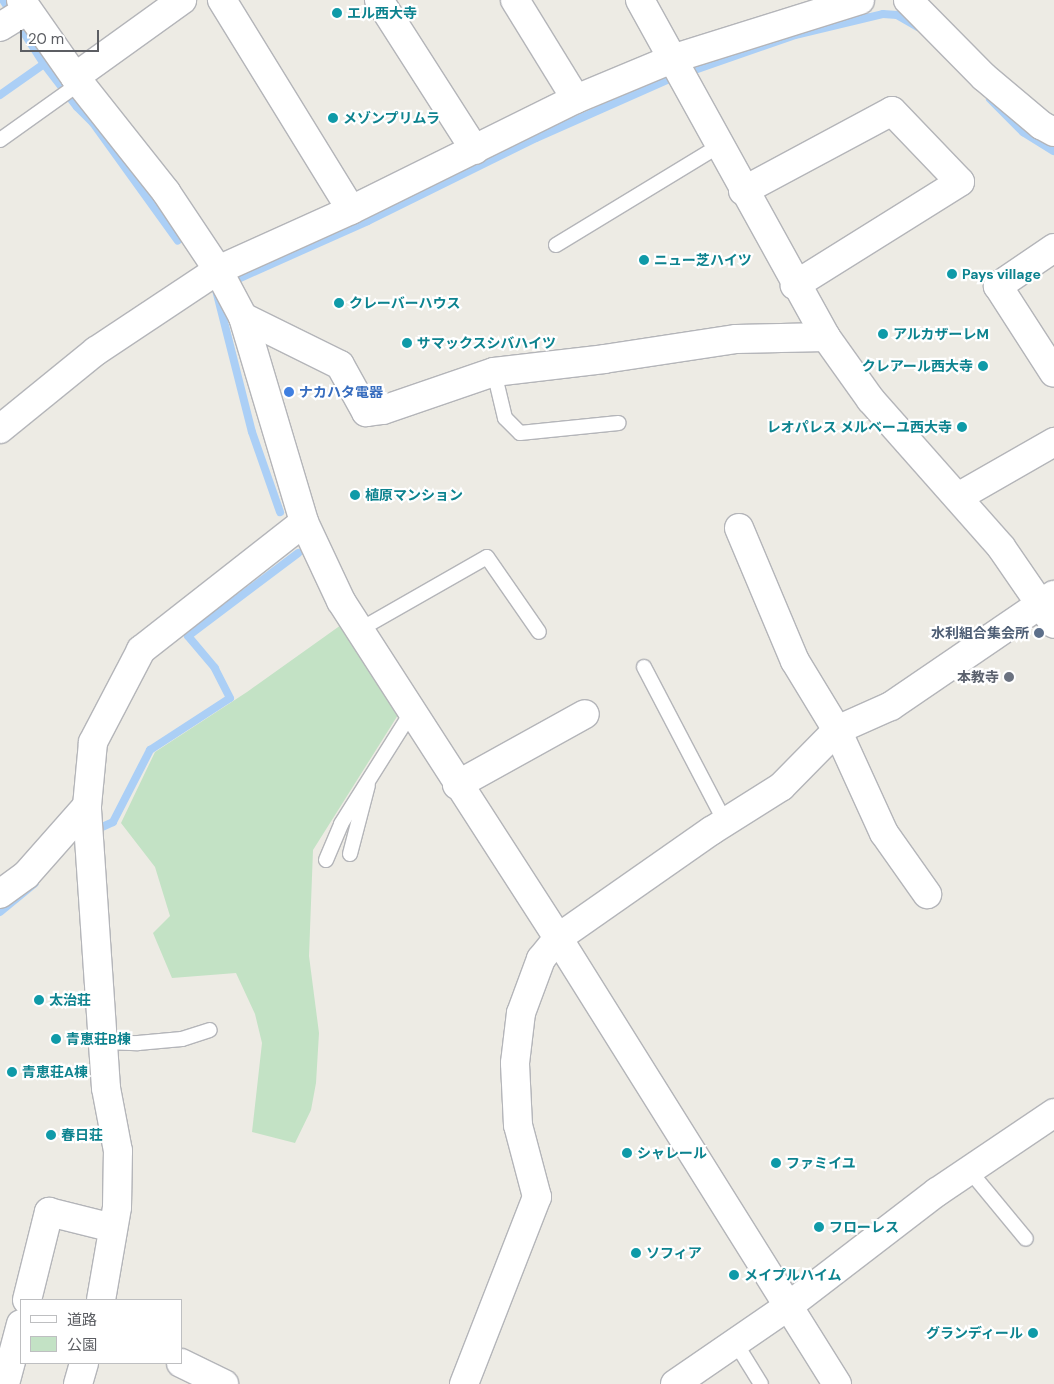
<!DOCTYPE html>
<meta charset="utf-8">
<style>
body{margin:0}
#map{position:relative;width:1054px;height:1384px;overflow:hidden;background:#edebe4;font-family:"DM Sans","Noto Sans JP",sans-serif}
div>[style]{position:absolute}
.green>*{inset:0;background:#c3e2c5}
.stream>*{height:8px;margin:-4px;padding:0 4px;transform-origin:4px;border-radius:4px;background:#abcff6}
.roads{filter:drop-shadow(1px 0 #b4b5b9) drop-shadow(-1px 0 #b4b5b9) drop-shadow(0 1px #b4b5b9) drop-shadow(0 -1px #b4b5b9)}
.service>*{height:14px;margin:-7px;padding:0 7px;transform-origin:7px;border-radius:7px;background:#fff}
.minor>*{height:28px;margin:-14px;padding:0 14px;transform-origin:14px;border-radius:14px;background:#fff}
.dots>*{width:14px;height:14px;translate:-50% -50%;box-sizing:border-box;border:2px solid #fff;border-radius:50%}
span{translate:-50% -50%;white-space:nowrap;text-align:center;line-height:1.15;-webkit-text-stroke:4.5px #fff;paint-order:stroke}
.culture-label{font-size:14px;color:#0d838f;font-weight:700}
.left{translate:0 -50%;text-align:left}
.right{translate:-100% -50%;text-align:right}
.shop-label{font-size:14px;color:#366cbe;font-weight:700}
.service-label{font-size:14px;color:#4e5e75;font-weight:700}
.worship-label{font-size:14px;color:#5b616d;font-weight:700}
.legend{position:absolute;left:20px;top:1299px;width:162px;height:65px;box-sizing:border-box;background:#fff;border:1px solid #bebfc1;margin:0;padding:6px 9px;list-style:none;font-size:15px;color:#5c5e63}
.legend li{display:flex;align-items:center;gap:10px;height:25px}
.legend b{width:25px;border:1px solid #bebfc1}
.scale{position:absolute;left:20px;top:30px;width:79px;height:22px;box-sizing:border-box;border:2px solid #5c5e63;border-top:0;padding-left:6px;font-size:15px;line-height:18px;white-space:nowrap;color:#5c5e63;-webkit-text-stroke:4px #fff;paint-order:stroke}
</style>
<div id="map">
<div class="green">
<div style="clip-path:polygon(341px 625px,398px 715px,313px 850px,309px 956px,319px 1033px,316px 1083px,311px 1110px,295px 1143px,252px 1132px,262px 1043px,255px 1014px,236px 973px,172px 978px,153px 933px,170px 916px,155px 867px,121px 823px,155px 752px,247px 692px)"></div>
</div>
<div class="stream">
<div style="left:3px;top:0;width:76px;rotate:57.4deg"></div>
<div style="left:44px;top:64px;width:54px;rotate:52.5deg"></div>
<div style="left:77px;top:107px;width:23px;rotate:45deg"></div>
<div style="left:93px;top:123px;width:145px;rotate:54.2deg"></div>
<div style="left:686px;top:73px;width:115px;rotate:-19.2deg"></div>
<div style="left:795px;top:35px;width:90px;rotate:-13.4deg"></div>
<div style="left:883px;top:14px;width:14px;rotate:4deg"></div>
<div style="left:897px;top:15px;width:24px;rotate:30deg"></div>
<div style="left:0;top:95px;width:54px;rotate:-35.2deg"></div>
<div style="left:990px;top:99px;width:47px;rotate:45deg"></div>
<div style="left:1023px;top:132px;width:36px;rotate:32deg"></div>
<div style="left:240px;top:278px;width:140px;rotate:-24deg"></div>
<div style="left:368px;top:221px;width:187px;rotate:-26.3deg"></div>
<div style="left:536px;top:138px;width:153px;rotate:-23.9deg"></div>
<div style="left:216px;top:290px;width:146px;rotate:75.8deg"></div>
<div style="left:252px;top:432px;width:85px;rotate:70.7deg"></div>
<div style="left:102px;top:827px;width:12px;rotate:-24deg"></div>
<div style="left:113px;top:822px;width:81px;rotate:-62.8deg"></div>
<div style="left:150px;top:750px;width:95px;rotate:-33deg"></div>
<div style="left:230px;top:698px;width:34px;rotate:-117deg"></div>
<div style="left:215px;top:668px;width:42px;rotate:-130.2deg"></div>
<div style="left:188px;top:636px;width:138px;rotate:-37deg"></div>
<div style="left:0;top:912px;width:45px;rotate:-39.6deg"></div>
</div>
<div class="roads">
<div class="service">
<div style="left:0;top:140px;width:98px;rotate:-35.5deg"></div>
<div style="left:556px;top:245px;width:191px;rotate:-31.3deg"></div>
<div style="left:494px;top:372px;width:47px;rotate:76.6deg"></div>
<div style="left:505px;top:418px;width:21px;rotate:45deg"></div>
<div style="left:520px;top:433px;width:99px;rotate:-5.8deg"></div>
<div style="left:359px;top:630px;width:147px;rotate:-29.7deg"></div>
<div style="left:487px;top:557px;width:91px;rotate:55.3deg"></div>
<div style="left:644px;top:667px;width:177px;rotate:62.4deg"></div>
<div style="left:350px;top:854px;width:71px;rotate:-75.4deg"></div>
<div style="left:326px;top:860px;width:39px;rotate:-67deg"></div>
<div style="left:341px;top:824px;width:131px;rotate:-57.8deg"></div>
<div style="left:103px;top:1042px;width:35px;rotate:2deg"></div>
<div style="left:138px;top:1043px;width:44px;rotate:-5.2deg"></div>
<div style="left:182px;top:1039px;width:29px;rotate:-18deg"></div>
<div style="left:969px;top:1170px;width:89px;rotate:50.4deg"></div>
<div style="left:735px;top:1342px;width:49px;rotate:58.2deg"></div>
</div>
<div class="minor">
<div style="left:21px;top:0;width:94px;rotate:55deg"></div>
<div style="left:75px;top:77px;width:147px;rotate:51.6deg"></div>
<div style="left:166px;top:192px;width:94px;rotate:56.3deg"></div>
<div style="left:218px;top:270px;width:53px;rotate:62deg"></div>
<div style="left:243px;top:317px;width:214px;rotate:73.4deg"></div>
<div style="left:304px;top:522px;width:87px;rotate:64.9deg"></div>
<div style="left:341px;top:601px;width:401px;rotate:57.2deg"></div>
<div style="left:558px;top:938px;width:526px;rotate:57.97deg"></div>
<div style="left:222px;top:0;width:246px;rotate:58.4deg"></div>
<div style="left:379px;top:0;width:178px;rotate:57.4deg"></div>
<div style="left:515px;top:0;width:116px;rotate:58.4deg"></div>
<div style="left:640px;top:0;width:385px;rotate:61.1deg"></div>
<div style="left:826px;top:337px;width:77px;rotate:54.5deg"></div>
<div style="left:871px;top:400px;width:196px;rotate:48.5deg"></div>
<div style="left:1001px;top:547px;width:93px;rotate:55.5deg"></div>
<div style="left:908px;top:0;width:108px;rotate:45.4deg"></div>
<div style="left:984px;top:77px;width:75px;rotate:40.1deg"></div>
<div style="left:1041px;top:125px;width:15px;rotate:28deg"></div>
<div style="left:0;top:27px;width:32px;rotate:-32deg"></div>
<div style="left:75px;top:77px;width:132px;rotate:-35.7deg"></div>
<div style="left:743px;top:191px;width:169px;rotate:-28.2deg"></div>
<div style="left:892px;top:111px;width:98px;rotate:46.2deg"></div>
<div style="left:960px;top:182px;width:195px;rotate:148deg"></div>
<div style="left:1054px;top:248px;width:68px;rotate:145.8deg"></div>
<div style="left:998px;top:286px;width:103px;rotate:57.2deg"></div>
<div style="left:243px;top:317px;width:108px;rotate:26.3deg"></div>
<div style="left:340px;top:365px;width:54px;rotate:61deg"></div>
<div style="left:366px;top:412px;width:17px;rotate:-7deg"></div>
<div style="left:383px;top:410px;width:117px;rotate:-18.9deg"></div>
<div style="left:494px;top:372px;width:111px;rotate:-6.7deg"></div>
<div style="left:604px;top:359px;width:134px;rotate:-8.6deg"></div>
<div style="left:736px;top:339px;width:90px;rotate:-1.3deg"></div>
<div style="left:0;top:429px;width:124px;rotate:-39.1deg"></div>
<div style="left:96px;top:351px;width:146px;rotate:-33.6deg"></div>
<div style="left:218px;top:270px;width:146px;rotate:-24.3deg"></div>
<div style="left:351px;top:210px;width:251px;rotate:-26.3deg"></div>
<div style="left:576px;top:99px;width:104px;rotate:-22.6deg"></div>
<div style="left:672px;top:59px;width:197px;rotate:-17.4deg"></div>
<div style="left:958px;top:497px;width:111px;rotate:-29.8deg"></div>
<div style="left:739px;top:528px;width:144px;rotate:67.2deg"></div>
<div style="left:795px;top:661px;width:81px;rotate:58.7deg"></div>
<div style="left:837px;top:730px;width:113px;rotate:65.5deg"></div>
<div style="left:884px;top:833px;width:75px;rotate:54.8deg"></div>
<div style="left:457px;top:785px;width:146px;rotate:-29deg"></div>
<div style="left:0;top:894px;width:32px;rotate:-36deg"></div>
<div style="left:26px;top:875px;width:92px;rotate:-48.5deg"></div>
<div style="left:27px;top:1300px;width:91px;rotate:-76deg"></div>
<div style="left:49px;top:1212px;width:66px;rotate:14deg"></div>
<div style="left:101px;top:1300px;width:94px;rotate:-80.2deg"></div>
<div style="left:117px;top:1207px;width:56px;rotate:-89deg"></div>
<div style="left:118px;top:1151px;width:64px;rotate:-100.8deg"></div>
<div style="left:106px;top:1088px;width:283px;rotate:-93.9deg"></div>
<div style="left:87px;top:806px;width:64px;rotate:-84.6deg"></div>
<div style="left:93px;top:742px;width:104px;rotate:-62.4deg"></div>
<div style="left:141px;top:650px;width:207px;rotate:-38.1deg"></div>
<div style="left:181px;top:1363px;width:48px;rotate:26deg"></div>
<div style="left:5px;top:1384px;width:62px;rotate:-75.1deg"></div>
<div style="left:78px;top:1384px;width:22px;rotate:-74deg"></div>
<div style="left:464px;top:1384px;width:201px;rotate:-68.7deg"></div>
<div style="left:537px;top:1197px;width:74px;rotate:-104.8deg"></div>
<div style="left:518px;top:1125px;width:62px;rotate:-92.8deg"></div>
<div style="left:515px;top:1063px;width:50px;rotate:-83.2deg"></div>
<div style="left:521px;top:1013px;width:58px;rotate:-69.7deg"></div>
<div style="left:541px;top:959px;width:27px;rotate:-51deg"></div>
<div style="left:558px;top:938px;width:187px;rotate:-35deg"></div>
<div style="left:711px;top:831px;width:83px;rotate:-32.2deg"></div>
<div style="left:781px;top:787px;width:80px;rotate:-45.5deg"></div>
<div style="left:837px;top:730px;width:59px;rotate:-24deg"></div>
<div style="left:891px;top:706px;width:197px;rotate:-34.3deg"></div>
<div style="left:675px;top:1384px;width:136px;rotate:-34.5deg"></div>
<div style="left:787px;top:1307px;width:189px;rotate:-37.5deg"></div>
<div style="left:937px;top:1192px;width:141px;rotate:-34deg"></div>
</div>
</div>
<div class="dots">
<div style="left:337px;top:13px;background:#0f9aa8"></div>
<div style="left:333px;top:118px;background:#0f9aa8"></div>
<div style="left:644px;top:260px;background:#0f9aa8"></div>
<div style="left:952px;top:274px;background:#0f9aa8"></div>
<div style="left:339px;top:303px;background:#0f9aa8"></div>
<div style="left:883px;top:334px;background:#0f9aa8"></div>
<div style="left:407px;top:343px;background:#0f9aa8"></div>
<div style="left:983px;top:366px;background:#0f9aa8"></div>
<div style="left:289px;top:392px;background:#3f7fe0"></div>
<div style="left:962px;top:427px;background:#0f9aa8"></div>
<div style="left:355px;top:495px;background:#0f9aa8"></div>
<div style="left:1039px;top:633px;background:#5c6f8a"></div>
<div style="left:1009px;top:677px;background:#6b7280"></div>
<div style="left:39px;top:1000px;background:#0f9aa8"></div>
<div style="left:56px;top:1039px;background:#0f9aa8"></div>
<div style="left:12px;top:1072px;background:#0f9aa8"></div>
<div style="left:51px;top:1135px;background:#0f9aa8"></div>
<div style="left:627px;top:1153px;background:#0f9aa8"></div>
<div style="left:776px;top:1163px;background:#0f9aa8"></div>
<div style="left:819px;top:1227px;background:#0f9aa8"></div>
<div style="left:636px;top:1253px;background:#0f9aa8"></div>
<div style="left:734px;top:1275px;background:#0f9aa8"></div>
<div style="left:1033px;top:1333px;background:#0f9aa8"></div>
</div>
<div class="culture-label">
<span class="left" style="left:347px;top:13px">エル西大寺</span>
<span class="left" style="left:343px;top:118px">メゾンプリムラ</span>
<span class="left" style="left:654px;top:260px">ニュー芝ハイツ</span>
<span class="left" style="left:962px;top:274px">Pays village</span>
<span class="left" style="left:349px;top:303px">クレーバーハウス</span>
<span class="left" style="left:893px;top:334px">アルカザーレM</span>
<span class="left" style="left:417px;top:343px">サマックスシバハイツ</span>
<span class="right" style="left:973px;top:366px">クレアール西大寺</span>
<span class="right" style="left:952px;top:427px">レオパレス メルベーユ西大寺</span>
<span class="left" style="left:365px;top:495px">植原マンション</span>
<span class="left" style="left:49px;top:1000px">太治荘</span>
<span class="left" style="left:66px;top:1039px">青恵荘B棟</span>
<span class="left" style="left:22px;top:1072px">青恵荘A棟</span>
<span class="left" style="left:61px;top:1135px">春日荘</span>
<span class="left" style="left:637px;top:1153px">シャレール</span>
<span class="left" style="left:786px;top:1163px">ファミイユ</span>
<span class="left" style="left:829px;top:1227px">フローレス</span>
<span class="left" style="left:646px;top:1253px">ソフィア</span>
<span class="left" style="left:744px;top:1275px">メイプルハイム</span>
<span class="right" style="left:1023px;top:1333px">グランディール</span>
</div>
<div class="shop-label">
<span class="left" style="left:299px;top:392px">ナカハタ電器</span>
</div>
<div class="service-label">
<span class="right" style="left:1029px;top:633px">水利組合集会所</span>
</div>
<div class="worship-label">
<span class="right" style="left:999px;top:677px">本教寺</span>
</div>
<ul class="legend">
<li><b style="height:6px;background:#fff"></b>道路</li>
<li><b style="height:14px;background:#c3e2c5"></b>公園</li>
</ul>
<div class="scale">20 m</div>
</div>
